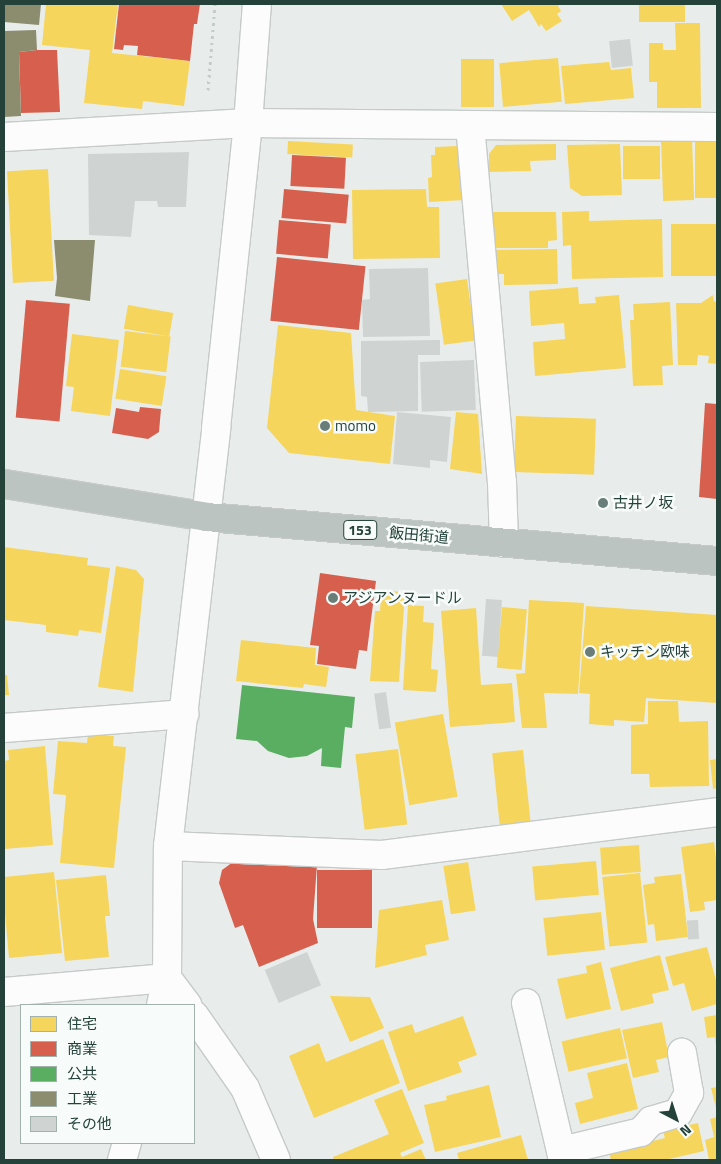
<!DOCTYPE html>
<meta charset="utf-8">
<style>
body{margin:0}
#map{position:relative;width:721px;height:1164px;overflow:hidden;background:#e8edeb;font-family:"Titillium Web","Noto Sans JP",sans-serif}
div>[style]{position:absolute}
.homes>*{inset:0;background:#f6d55c;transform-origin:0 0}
.shops>*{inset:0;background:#d6604d;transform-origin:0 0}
.public>*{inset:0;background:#5aae61}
.industry>*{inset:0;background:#8c8c6e}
.building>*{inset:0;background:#cfd4d2;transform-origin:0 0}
.path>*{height:3px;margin-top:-1.5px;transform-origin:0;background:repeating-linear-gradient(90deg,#c3ccca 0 2.5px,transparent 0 6.5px)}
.roads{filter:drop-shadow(1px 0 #c5cac8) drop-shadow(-1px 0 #c5cac8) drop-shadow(0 1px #c5cac8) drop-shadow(0 -1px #c5cac8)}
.minor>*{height:28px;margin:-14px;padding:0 14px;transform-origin:14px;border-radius:14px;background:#fcfcfc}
.highway>*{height:28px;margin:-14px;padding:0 14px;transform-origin:14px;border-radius:14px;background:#bcc4c2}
.dots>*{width:14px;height:14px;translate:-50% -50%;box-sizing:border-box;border:2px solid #f7fbf9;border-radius:50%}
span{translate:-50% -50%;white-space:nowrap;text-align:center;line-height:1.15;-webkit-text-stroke:5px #f7fbf9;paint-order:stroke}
.shield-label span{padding:1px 4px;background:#f7fbf9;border:1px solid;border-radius:4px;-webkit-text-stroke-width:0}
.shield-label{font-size:14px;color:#24423a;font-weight:700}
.poi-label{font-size:15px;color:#24423a}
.left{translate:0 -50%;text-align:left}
.street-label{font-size:15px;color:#24423a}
.frame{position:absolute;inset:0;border:5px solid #24423a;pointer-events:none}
.legend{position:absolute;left:20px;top:1004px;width:175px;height:140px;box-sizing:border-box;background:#f7fbf9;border:1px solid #a3b1ad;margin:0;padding:6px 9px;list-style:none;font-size:15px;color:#24423a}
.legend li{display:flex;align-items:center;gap:10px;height:25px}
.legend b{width:25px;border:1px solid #a3b1ad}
.north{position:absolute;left:651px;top:1094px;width:50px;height:50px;-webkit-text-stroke:4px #f7fbf9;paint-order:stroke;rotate:140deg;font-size:14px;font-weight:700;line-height:20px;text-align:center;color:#24423a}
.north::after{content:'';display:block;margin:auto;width:18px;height:22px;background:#24423a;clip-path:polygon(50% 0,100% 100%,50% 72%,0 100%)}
</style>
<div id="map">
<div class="homes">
<div style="clip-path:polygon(46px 4px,118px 4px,112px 53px,190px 61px,184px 106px,143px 101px,142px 109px,84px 103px,90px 50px,42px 45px)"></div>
<div style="clip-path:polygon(501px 4px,560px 4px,558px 6px,561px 11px,557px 14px,562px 21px,546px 31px,541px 24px,539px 27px,529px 10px,512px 21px)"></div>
<div style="left:639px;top:4px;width:46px;height:18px"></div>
<div style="clip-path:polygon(675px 23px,700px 23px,701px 108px,657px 108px,657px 82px,649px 82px,649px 43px,663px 43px,663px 50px,676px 50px)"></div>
<div style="left:558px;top:58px;width:44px;height:59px;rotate:85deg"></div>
<div style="left:494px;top:59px;width:48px;height:33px;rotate:90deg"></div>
<div style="clip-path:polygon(609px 62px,611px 70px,631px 68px,634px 98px,565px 104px,561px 66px)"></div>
<div style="left:717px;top:138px;width:60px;height:22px;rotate:90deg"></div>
<div style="left:692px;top:139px;width:61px;height:31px;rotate:88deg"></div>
<div style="left:288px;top:141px;width:65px;height:13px;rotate:3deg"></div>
<div style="clip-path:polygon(556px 144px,556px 160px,530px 161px,531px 171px,489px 172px,489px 154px,496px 145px)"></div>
<div style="clip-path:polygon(620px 144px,622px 195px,582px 196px,570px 188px,567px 145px)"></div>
<div style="clip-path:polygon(458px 146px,464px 200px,429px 202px,428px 178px,432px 177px,431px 155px,435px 155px,435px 147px)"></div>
<div style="left:623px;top:146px;width:37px;height:33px"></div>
<div style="left:48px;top:169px;width:112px;height:41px;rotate:87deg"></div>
<div style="clip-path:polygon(426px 189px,427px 207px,439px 207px,440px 258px,353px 259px,352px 190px)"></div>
<div style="clip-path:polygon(589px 211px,589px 221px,662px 219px,663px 277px,572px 279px,571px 245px,563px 246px,562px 212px)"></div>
<div style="clip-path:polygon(493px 212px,556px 212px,557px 240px,548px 241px,548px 248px,493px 248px)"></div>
<div style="left:671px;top:224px;width:46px;height:52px"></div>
<div style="clip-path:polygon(557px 249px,558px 284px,504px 285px,504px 274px,494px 274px,493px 250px)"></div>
<div style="left:467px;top:279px;width:62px;height:32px;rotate:82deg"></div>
<div style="clip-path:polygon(578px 287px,579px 304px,596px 303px,595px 297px,619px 295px,626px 368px,535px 376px,533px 342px,565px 339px,564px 323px,531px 326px,529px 291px)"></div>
<div style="clip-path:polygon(713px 295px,714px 302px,717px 301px,717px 364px,708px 363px,709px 356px,698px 355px,697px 365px,678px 365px,676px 303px,701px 303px)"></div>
<div style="clip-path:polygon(670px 302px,673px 365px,662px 366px,663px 385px,633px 386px,630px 320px,634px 320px,633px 304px)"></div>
<div style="left:128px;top:305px;width:46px;height:24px;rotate:10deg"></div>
<div style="clip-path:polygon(278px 325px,351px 333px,356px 410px,395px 416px,390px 464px,289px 453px,267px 428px)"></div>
<div style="left:125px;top:331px;width:46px;height:36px;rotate:7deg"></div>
<div style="clip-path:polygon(72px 334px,119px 340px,110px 416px,71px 411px,74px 387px,66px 386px)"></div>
<div style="left:120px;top:369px;width:47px;height:30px;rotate:9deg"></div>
<div style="clip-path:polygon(456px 412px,478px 414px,482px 474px,450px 469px)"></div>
<div style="left:516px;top:416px;width:80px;height:56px;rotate:2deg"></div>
<div style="clip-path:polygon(4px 547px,88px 558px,87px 565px,110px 568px,101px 633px,79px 630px,78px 636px,46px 632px,46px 625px,4px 620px)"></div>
<div style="clip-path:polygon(116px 566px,136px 570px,144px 579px,133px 692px,98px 687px)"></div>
<div style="clip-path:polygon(388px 591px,405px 592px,399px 682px,370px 681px,375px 611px,380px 611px,381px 595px,387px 596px)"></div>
<div style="clip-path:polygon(529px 600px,584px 603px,578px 694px,544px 693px,547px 728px,522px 728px,516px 674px,525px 673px)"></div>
<div style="clip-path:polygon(408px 605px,424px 606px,423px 622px,434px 623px,431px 669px,438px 670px,436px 692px,403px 690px)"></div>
<div style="clip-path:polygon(586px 606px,717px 615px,717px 703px,646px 698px,644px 722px,614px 720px,614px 726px,589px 724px,590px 694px,579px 693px)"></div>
<div style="left:502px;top:607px;width:25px;height:61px;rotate:5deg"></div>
<div style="clip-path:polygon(476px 608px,481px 685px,512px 683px,515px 722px,450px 727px,441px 611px)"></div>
<div style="clip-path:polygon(241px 640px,316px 648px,315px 665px,329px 667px,326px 687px,304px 684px,303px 688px,236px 681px)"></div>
<div style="clip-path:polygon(4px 675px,7px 675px,9px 695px,4px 695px)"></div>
<div style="clip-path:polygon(648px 701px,678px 701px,679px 722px,708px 721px,709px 786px,650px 787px,649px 774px,631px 774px,631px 725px,648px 724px)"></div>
<div style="left:443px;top:714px;width:84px;height:49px;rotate:80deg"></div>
<div style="clip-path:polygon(88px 734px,114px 736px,113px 746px,126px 747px,114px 868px,60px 863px,66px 795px,53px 794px,58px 741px,87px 743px)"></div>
<div style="clip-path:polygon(45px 746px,53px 845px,4px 849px,4px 761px,9px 760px,8px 750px)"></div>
<div style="left:398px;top:749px;width:76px;height:43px;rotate:83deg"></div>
<div style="left:523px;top:750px;width:72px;height:31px;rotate:84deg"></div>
<div style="clip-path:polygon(717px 759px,717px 788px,713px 789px,710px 760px)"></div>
<div style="clip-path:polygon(714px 842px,717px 869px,717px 900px,704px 902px,705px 910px,690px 912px,681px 847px)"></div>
<div style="left:639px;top:845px;width:27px;height:39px;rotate:86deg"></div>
<div style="left:596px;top:861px;width:34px;height:64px;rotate:85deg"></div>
<div style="left:468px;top:862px;width:49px;height:25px;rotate:81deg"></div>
<div style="clip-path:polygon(54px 872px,62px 953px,9px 958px,4px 902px,4px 877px)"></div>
<div style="left:640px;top:873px;width:70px;height:38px;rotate:84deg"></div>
<div style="clip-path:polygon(681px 874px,688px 937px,656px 941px,654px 924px,648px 925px,643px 885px,655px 883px,654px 877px)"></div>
<div style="clip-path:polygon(106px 875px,110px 916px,105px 916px,109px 957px,65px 961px,56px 880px)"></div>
<div style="clip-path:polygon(442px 900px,449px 940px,425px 945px,427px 955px,375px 968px,379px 910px)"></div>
<div style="left:601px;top:912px;width:38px;height:58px;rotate:84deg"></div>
<div style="clip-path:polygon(707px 947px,717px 984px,717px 1004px,692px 1011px,684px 983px,673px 986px,665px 957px)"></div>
<div style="clip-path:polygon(660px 955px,669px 990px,652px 994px,654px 1003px,621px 1011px,610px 968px)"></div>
<div style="clip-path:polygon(601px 962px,611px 1009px,566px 1019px,557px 979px,587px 973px,586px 966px)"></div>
<div style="clip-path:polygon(330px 996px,370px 997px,384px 1028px,350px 1042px)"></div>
<div style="clip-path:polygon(717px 1015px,717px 1046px,716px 1046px,715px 1037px,707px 1038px,704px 1017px)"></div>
<div style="clip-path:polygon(463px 1016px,477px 1055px,458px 1062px,462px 1072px,408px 1091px,388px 1032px,412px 1024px,415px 1033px)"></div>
<div style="clip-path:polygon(662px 1022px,669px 1057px,656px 1060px,659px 1072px,633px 1078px,622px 1030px)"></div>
<div style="left:620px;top:1028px;width:31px;height:60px;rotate:77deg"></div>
<div style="clip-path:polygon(383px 1039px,400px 1083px,314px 1118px,289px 1056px,319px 1043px,326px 1062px)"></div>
<div style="clip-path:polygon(627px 1063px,638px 1109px,580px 1124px,575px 1103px,593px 1098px,587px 1073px)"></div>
<div style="clip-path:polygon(489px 1085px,501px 1137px,435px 1152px,424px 1105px,447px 1100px,446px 1096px)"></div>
<div style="clip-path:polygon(717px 1087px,717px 1112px,711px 1088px)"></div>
<div style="clip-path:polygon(402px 1089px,424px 1143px,400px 1153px,402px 1157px,421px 1149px,426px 1160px,334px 1160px,333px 1157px,389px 1134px,374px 1100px)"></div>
<div style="clip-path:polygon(717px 1117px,717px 1160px,709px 1160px,705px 1140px,714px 1137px,710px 1119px)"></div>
<div style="clip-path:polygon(698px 1123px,704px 1151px,665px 1160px,611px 1160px,609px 1152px,665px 1138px,663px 1131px)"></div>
<div style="clip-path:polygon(521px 1135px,528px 1160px,459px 1160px,457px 1153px)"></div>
</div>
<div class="shops">
<div style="clip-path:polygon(119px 4px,200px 4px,197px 24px,194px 24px,190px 61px,137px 55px,138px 46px,124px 45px,123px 50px,114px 49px)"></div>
<div style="clip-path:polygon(37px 50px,57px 50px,60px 112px,21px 113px,19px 52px)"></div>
<div style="left:292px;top:155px;width:54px;height:31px;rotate:3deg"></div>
<div style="left:284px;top:189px;width:65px;height:29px;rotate:5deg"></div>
<div style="left:279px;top:220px;width:52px;height:34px;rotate:5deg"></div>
<div style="left:277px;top:257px;width:89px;height:64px;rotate:6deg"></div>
<div style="left:26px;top:300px;width:44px;height:118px;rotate:5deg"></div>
<div style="clip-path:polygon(705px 403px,717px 404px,717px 499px,699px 497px)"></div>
<div style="clip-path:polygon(140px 407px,161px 409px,159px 432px,148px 439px,112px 433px,116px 408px,139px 412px)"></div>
<div style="clip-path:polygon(320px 573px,376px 581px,367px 651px,359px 650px,356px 669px,317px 664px,319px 646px,310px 645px)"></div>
<div style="clip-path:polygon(233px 862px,317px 865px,313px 919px,318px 943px,259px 967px,243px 925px,235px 928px,219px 883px,222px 870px)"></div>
<div style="left:317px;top:870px;width:55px;height:58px"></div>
</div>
<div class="public">
<div style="clip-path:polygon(242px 685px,355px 697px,352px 728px,345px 727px,341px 768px,321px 766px,322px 748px,307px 756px,289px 758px,268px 751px,257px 741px,236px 739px)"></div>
</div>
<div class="industry">
<div style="clip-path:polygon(4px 4px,41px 4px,39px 25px,4px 22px)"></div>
<div style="clip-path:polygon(36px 30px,37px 50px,19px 52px,21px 116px,4px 117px,4px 31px)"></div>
<div style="clip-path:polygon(54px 240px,95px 240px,90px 301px,55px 296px,57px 278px)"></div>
</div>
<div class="building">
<div style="left:630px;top:39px;width:27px;height:21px;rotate:84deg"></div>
<div style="clip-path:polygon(189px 152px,186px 207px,158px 207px,157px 201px,135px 201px,131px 237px,89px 235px,88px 154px)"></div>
<div style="clip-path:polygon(428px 268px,430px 336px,363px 337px,362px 300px,370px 299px,369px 269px)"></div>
<div style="clip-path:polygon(440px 340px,440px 355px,418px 355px,418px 411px,368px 412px,367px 397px,361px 396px,361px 341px)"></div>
<div style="left:474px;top:360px;width:50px;height:54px;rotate:88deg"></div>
<div style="clip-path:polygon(397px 412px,451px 417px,447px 462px,430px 460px,430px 468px,393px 464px)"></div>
<div style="left:486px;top:599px;width:16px;height:57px;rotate:4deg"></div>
<div style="left:386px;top:692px;width:36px;height:12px;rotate:82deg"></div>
<div style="left:698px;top:920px;width:19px;height:11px;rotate:87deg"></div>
<div style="left:307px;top:952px;width:36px;height:46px;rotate:67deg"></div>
</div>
<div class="path">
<div style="left:208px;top:90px;width:86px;rotate:-85.3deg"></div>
</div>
<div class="roads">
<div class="minor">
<div style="left:470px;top:125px;width:358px;rotate:84.9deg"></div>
<div style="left:502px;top:482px;width:61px;rotate:88.1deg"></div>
<div style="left:4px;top:137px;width:244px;rotate:-3.3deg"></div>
<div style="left:248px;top:123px;width:469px;rotate:0.5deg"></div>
<div style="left:4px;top:728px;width:181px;rotate:-4.4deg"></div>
<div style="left:168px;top:846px;width:214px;rotate:2.4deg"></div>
<div style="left:382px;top:855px;width:338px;rotate:-7.3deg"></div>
<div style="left:4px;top:992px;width:164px;rotate:-4.9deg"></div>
<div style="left:167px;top:978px;width:34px;rotate:53deg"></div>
<div style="left:526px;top:1003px;width:161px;rotate:76.7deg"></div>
<div style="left:161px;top:1005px;width:28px;rotate:-77deg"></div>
<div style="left:167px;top:978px;width:132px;rotate:-89.6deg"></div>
<div style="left:168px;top:846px;width:421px;rotate:-83.4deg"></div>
<div style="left:216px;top:428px;width:307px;rotate:-84deg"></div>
<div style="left:248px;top:123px;width:119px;rotate:-85.7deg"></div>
<div style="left:194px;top:1015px;width:89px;rotate:55.1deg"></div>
<div style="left:245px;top:1088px;width:78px;rotate:66.7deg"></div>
<div style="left:561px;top:1151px;width:82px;rotate:-13.4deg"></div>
<div style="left:641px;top:1132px;width:15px;rotate:-48deg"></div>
<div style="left:651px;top:1121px;width:28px;rotate:-17deg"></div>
<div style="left:678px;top:1113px;width:23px;rotate:-61deg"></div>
<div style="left:689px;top:1093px;width:41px;rotate:-99.9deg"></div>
<div style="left:122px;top:1160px;width:18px;rotate:-74deg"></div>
</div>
<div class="highway">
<div style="left:4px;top:484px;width:206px;rotate:9.2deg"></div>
<div style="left:207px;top:517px;width:512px;rotate:4.93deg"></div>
</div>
</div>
<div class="dots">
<div style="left:325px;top:426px;background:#697e78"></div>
<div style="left:603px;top:503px;background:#697e78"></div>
<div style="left:333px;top:598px;background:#697e78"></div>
<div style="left:590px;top:652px;background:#697e78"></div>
</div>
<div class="shield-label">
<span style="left:360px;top:530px">153</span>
</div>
<div class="poi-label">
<span class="left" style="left:335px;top:426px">momo</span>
<span class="left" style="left:613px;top:503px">古井ノ坂</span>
<span class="left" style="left:343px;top:598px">アジアンヌードル</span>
<span class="left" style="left:600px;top:652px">キッチン欧味</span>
</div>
<div class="street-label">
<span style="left:419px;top:535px;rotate:5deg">飯田街道</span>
</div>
<div class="frame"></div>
<ul class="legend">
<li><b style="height:14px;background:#f6d55c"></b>住宅</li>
<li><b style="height:14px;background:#d6604d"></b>商業</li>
<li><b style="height:14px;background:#5aae61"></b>公共</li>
<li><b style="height:14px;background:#8c8c6e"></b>工業</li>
<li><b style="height:14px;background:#cfd4d2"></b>その他</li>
</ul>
<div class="north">N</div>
</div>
